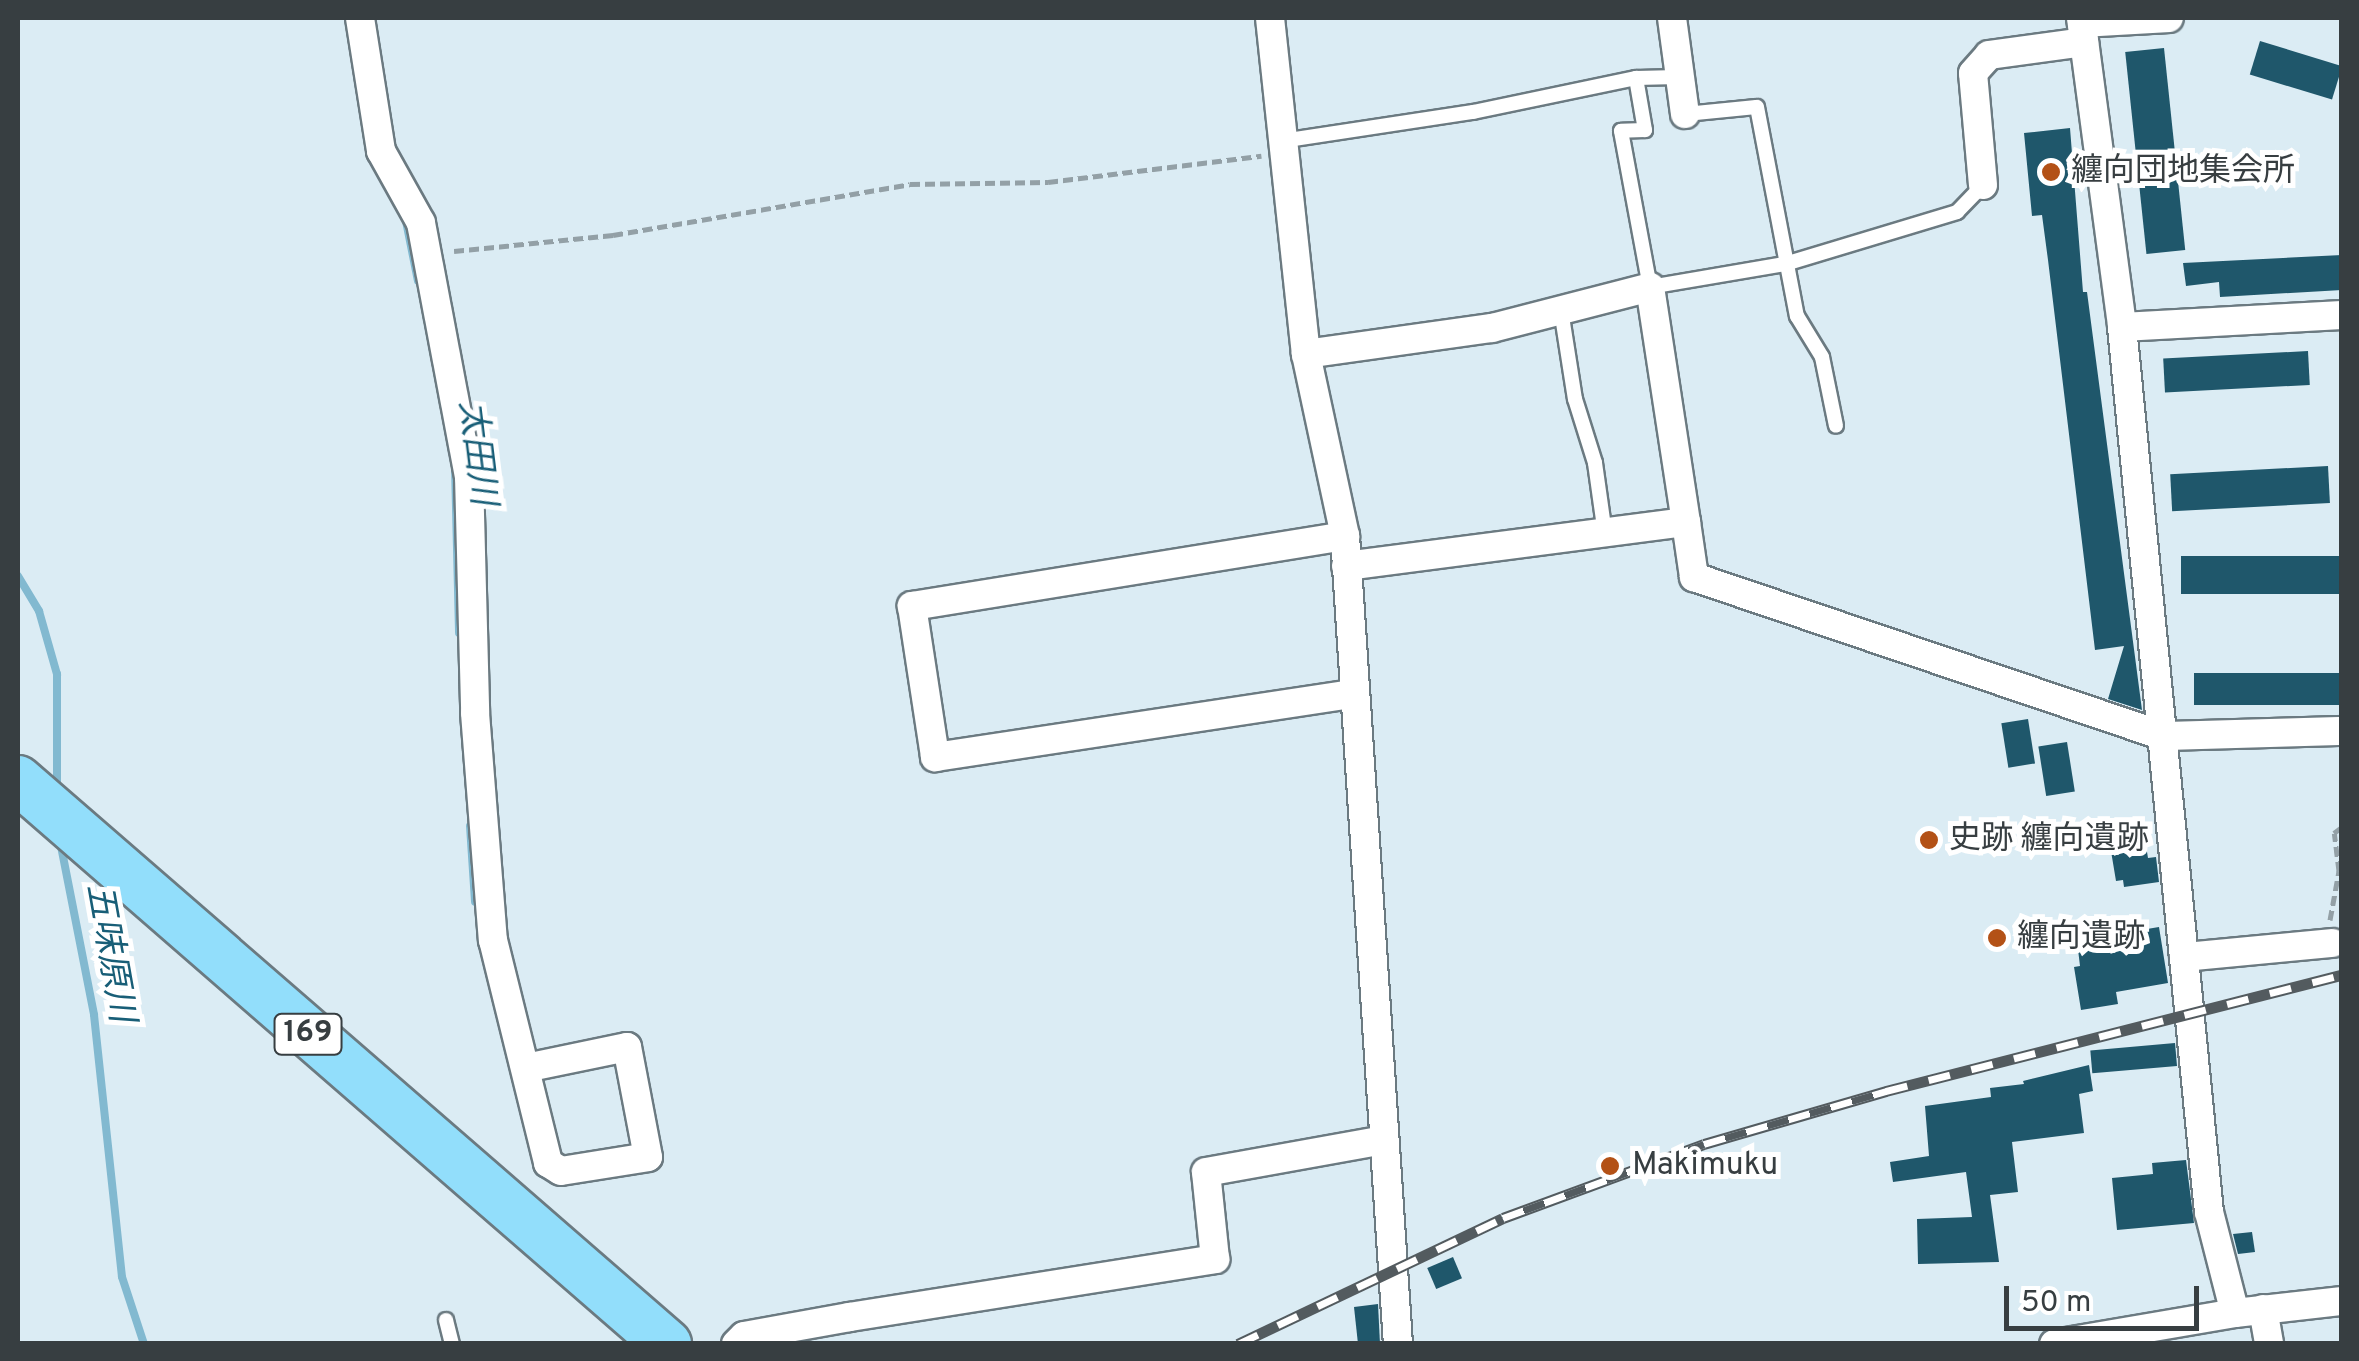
<!DOCTYPE html>
<meta charset="utf-8">
<style>
body{margin:0}
#map{position:relative;width:2359px;height:1361px;overflow:hidden;background:#dbecf4;font-family:Overpass,"Noto Sans JP",sans-serif}
div>[style]{position:absolute}
.stream>*{height:8px;margin:-4px;padding:0 4px;transform-origin:4px;border-radius:4px;background:#82b9d0}
.building>*{inset:0;background:#1f576b;transform-origin:0 0}
.path>*{height:5px;margin-top:-2.5px;transform-origin:0;background:repeating-linear-gradient(90deg,#93a0a6 0 10px,transparent 0 15px)}
.roads{filter:drop-shadow(2px 0 #6b7a81) drop-shadow(-2px 0 #6b7a81) drop-shadow(0 2px #6b7a81) drop-shadow(0 -2px #6b7a81)}
.service>*{height:14px;margin:-7px;padding:0 7px;transform-origin:7px;border-radius:7px;background:#fff}
.minor>*{height:28px;margin:-14px;padding:0 14px;transform-origin:14px;border-radius:14px;background:#fff}
.trunk>*{height:48px;margin:-24px;padding:0 24px;transform-origin:24px;border-radius:24px;background:#92defb}
.rail>*{height:11px;margin-top:-5.5px;transform-origin:0;background:repeating-linear-gradient(90deg,#fff 0 22px,#535b5f 0 44px);box-sizing:border-box;border-block:2px solid #535b5f}
.dots>*{width:28px;height:28px;translate:-50% -50%;box-sizing:border-box;border:5px solid #fff;border-radius:50%}
span{translate:-50% -50%;white-space:nowrap;text-align:center;line-height:1.15;-webkit-text-stroke:10px #fff;paint-order:stroke}
.shield-label span{padding:2px 8px;background:#fff;border:2px solid;border-radius:8px;-webkit-text-stroke-width:0}
.shield-label{font-size:30px;color:#373e41;font-weight:700}
.poi-label{font-size:32px;color:#373e41}
.left{translate:0 -50%;text-align:left}
.water-label{font-size:35px;color:#185e77;font-style:italic}
.frame{position:absolute;inset:0;border:20px solid #373e41;pointer-events:none}
.scale{position:absolute;left:2004px;top:1286px;width:195px;height:45px;box-sizing:border-box;border:5px solid #373e41;border-top:0;padding-left:12px;font-size:30px;line-height:35px;white-space:nowrap;color:#373e41;-webkit-text-stroke:8px #fff;paint-order:stroke}
</style>
<div id="map">
<div class="stream">
<div style="left:405px;top:216px;width:66px;rotate:78.7deg"></div>
<div style="left:455px;top:467px;width:166px;rotate:88.6deg"></div>
<div style="left:18px;top:576px;width:41px;rotate:59deg"></div>
<div style="left:39px;top:611px;width:66px;rotate:74.1deg"></div>
<div style="left:57px;top:674px;width:118px;rotate:90deg"></div>
<div style="left:470px;top:826px;width:76px;rotate:86.2deg"></div>
<div style="left:60px;top:841px;width:177px;rotate:78.9deg"></div>
<div style="left:94px;top:1015px;width:263px;rotate:83.9deg"></div>
<div style="left:122px;top:1277px;width:71px;rotate:71.8deg"></div>
</div>
<div class="building">
<div style="left:2260px;top:41px;width:86px;height:35px;rotate:17deg"></div>
<div style="left:2164px;top:48px;width:203px;height:39px;rotate:84deg"></div>
<div style="clip-path:polygon(2070px 128px,2083px 292px,2087px 292px,2142px 710px,2108px 699px,2124px 646px,2095px 650px,2048px 260px,2042px 215px,2032px 216px,2024px 133px)"></div>
<div style="clip-path:polygon(2342px 255px,2342px 290px,2220px 297px,2219px 282px,2186px 286px,2183px 263px)"></div>
<div style="left:2308px;top:351px;width:34px;height:145px;rotate:87deg"></div>
<div style="left:2328px;top:466px;width:37px;height:158px;rotate:87deg"></div>
<div style="left:2342px;top:556px;width:38px;height:161px;rotate:90deg"></div>
<div style="left:2342px;top:673px;width:32px;height:148px;rotate:90deg"></div>
<div style="left:2028px;top:719px;width:45px;height:27px;rotate:81deg"></div>
<div style="left:2067px;top:742px;width:50px;height:29px;rotate:81deg"></div>
<div style="clip-path:polygon(2142px 821px,2148px 858px,2156px 857px,2159px 882px,2124px 887px,2123px 880px,2116px 881px,2107px 827px)"></div>
<div style="clip-path:polygon(2110px 927px,2111px 935px,2159px 927px,2168px 983px,2116px 992px,2118px 1004px,2081px 1010px,2074px 967px,2080px 966px,2076px 933px)"></div>
<div style="left:2175px;top:1043px;width:23px;height:85px;rotate:85deg"></div>
<div style="clip-path:polygon(2089px 1065px,2093px 1091px,2079px 1094px,2084px 1133px,2012px 1142px,2018px 1192px,1990px 1195px,1999px 1262px,1918px 1264px,1917px 1219px,1972px 1217px,1966px 1172px,1893px 1182px,1890px 1162px,1929px 1156px,1925px 1106px,1991px 1097px,1990px 1088px,2024px 1084px,2023px 1081px)"></div>
<div style="clip-path:polygon(2186px 1160px,2194px 1223px,2117px 1230px,2112px 1178px,2153px 1174px,2152px 1163px)"></div>
<div style="clip-path:polygon(2252px 1232px,2255px 1252px,2238px 1254px,2233px 1234px)"></div>
<div style="left:1453px;top:1257px;width:23px;height:28px;rotate:67deg"></div>
<div style="clip-path:polygon(1378px 1304px,1380px 1344px,1358px 1344px,1354px 1307px)"></div>
</div>
<div class="path">
<div style="left:454px;top:251px;width:160px;rotate:-5.7deg"></div>
<div style="left:613px;top:235px;width:301px;rotate:-9.7deg"></div>
<div style="left:910px;top:184px;width:138px;rotate:-0.8deg"></div>
<div style="left:1048px;top:182px;width:215px;rotate:-7deg"></div>
<div style="left:2330px;top:920px;width:50px;rotate:-79.6deg"></div>
<div style="left:2339px;top:871px;width:38px;rotate:-97deg"></div>
<div style="left:2334px;top:833px;width:10px;rotate:-37deg"></div>
</div>
<div class="roads">
<div class="service">
<div style="left:1636px;top:78px;width:53px;rotate:80.2deg"></div>
<div style="left:1645px;top:130px;width:24px;rotate:178deg"></div>
<div style="left:1621px;top:131px;width:159px;rotate:79.5deg"></div>
<div style="left:1650px;top:287px;width:137px;rotate:-9.7deg"></div>
<div style="left:1785px;top:264px;width:180px;rotate:-16.8deg"></div>
<div style="left:1957px;top:212px;width:37px;rotate:-46deg"></div>
<div style="left:1685px;top:114px;width:72px;rotate:-5.6deg"></div>
<div style="left:1757px;top:107px;width:213px;rotate:79.2deg"></div>
<div style="left:1797px;top:316px;width:48px;rotate:58.6deg"></div>
<div style="left:1822px;top:357px;width:70px;rotate:78.5deg"></div>
<div style="left:1281px;top:141px;width:194px;rotate:-8.6deg"></div>
<div style="left:1473px;top:112px;width:167px;rotate:-11.8deg"></div>
<div style="left:1636px;top:78px;width:42px;rotate:-1.4deg"></div>
<div style="left:1561px;top:310px;width:90px;rotate:81.1deg"></div>
<div style="left:1575px;top:399px;width:67px;rotate:72.6deg"></div>
<div style="left:1595px;top:463px;width:72px;rotate:82deg"></div>
<div style="left:446px;top:1320px;width:25px;rotate:76deg"></div>
</div>
<div class="minor">
<div style="left:360px;top:18px;width:135px;rotate:81deg"></div>
<div style="left:381px;top:151px;width:82px;rotate:60.9deg"></div>
<div style="left:421px;top:223px;width:258px;rotate:79.3deg"></div>
<div style="left:469px;top:476px;width:237px;rotate:88.5deg"></div>
<div style="left:475px;top:713px;width:228px;rotate:85.5deg"></div>
<div style="left:493px;top:940px;width:230px;rotate:76.1deg"></div>
<div style="left:548px;top:1163px;width:15px;rotate:32deg"></div>
<div style="left:561px;top:1171px;width:88px;rotate:-9.1deg"></div>
<div style="left:648px;top:1157px;width:112px;rotate:-100.8deg"></div>
<div style="left:627px;top:1047px;width:103px;rotate:168.3deg"></div>
<div style="left:1270px;top:18px;width:338px;rotate:83.9deg"></div>
<div style="left:1306px;top:354px;width:186px;rotate:77.9deg"></div>
<div style="left:1345px;top:536px;width:810px;rotate:86.25deg"></div>
<div style="left:1672px;top:18px;width:97px;rotate:82.3deg"></div>
<div style="left:2081px;top:18px;width:312px;rotate:82.4deg"></div>
<div style="left:2122px;top:327px;width:889px;rotate:84.39deg"></div>
<div style="left:2209px;top:1212px;width:104px;rotate:75.6deg"></div>
<div style="left:2082px;top:23px;width:87px;rotate:-3.3deg"></div>
<div style="left:1983px;top:185px;width:112px;rotate:-95.1deg"></div>
<div style="left:1973px;top:73px;width:24px;rotate:-48deg"></div>
<div style="left:1989px;top:55px;width:96px;rotate:-7.8deg"></div>
<div style="left:2122px;top:327px;width:220px;rotate:-3.1deg"></div>
<div style="left:1306px;top:354px;width:188px;rotate:-8deg"></div>
<div style="left:1492px;top:328px;width:163px;rotate:-14.5deg"></div>
<div style="left:1650px;top:287px;width:238px;rotate:81.3deg"></div>
<div style="left:1345px;top:536px;width:439px;rotate:170.8deg"></div>
<div style="left:912px;top:606px;width:153px;rotate:81.3deg"></div>
<div style="left:935px;top:757px;width:424px;rotate:-8.6deg"></div>
<div style="left:1346px;top:566px;width:343px;rotate:-7.4deg"></div>
<div style="left:1686px;top:522px;width:56px;rotate:81.7deg"></div>
<div style="left:1694px;top:577px;width:495px;rotate:18.7deg"></div>
<div style="left:2163px;top:736px;width:179px;rotate:-1.6deg"></div>
<div style="left:2184px;top:957px;width:149px;rotate:-5.4deg"></div>
<div style="left:2263px;top:1309px;width:36px;rotate:80deg"></div>
<div style="left:736px;top:1344px;width:11px;rotate:-45deg"></div>
<div style="left:744px;top:1336px;width:108px;rotate:-10.2deg"></div>
<div style="left:850px;top:1317px;width:370px;rotate:-9deg"></div>
<div style="left:1215px;top:1259px;width:87px;rotate:-95.9deg"></div>
<div style="left:1206px;top:1172px;width:181px;rotate:-10.2deg"></div>
<div style="left:2054px;top:1344px;width:184px;rotate:-9.7deg"></div>
<div style="left:2235px;top:1313px;width:108px;rotate:-6.4deg"></div>
</div>
<div class="trunk">
<div style="left:18px;top:780px;width:860px;rotate:40.99deg"></div>
</div>
</div>
<div class="rail">
<div style="left:1238px;top:1344px;width:293px;rotate:-25.4deg"></div>
<div style="left:1503px;top:1218px;width:214px;rotate:-20.2deg"></div>
<div style="left:1704px;top:1144px;width:190px;rotate:-16.2deg"></div>
<div style="left:1886px;top:1091px;width:471px;rotate:-14.3deg"></div>
</div>
<div class="dots">
<div style="left:2051px;top:172px;background:#b35116"></div>
<div style="left:1929px;top:840px;background:#b35116"></div>
<div style="left:1997px;top:938px;background:#b35116"></div>
<div style="left:1610px;top:1166px;background:#b35116"></div>
</div>
<div class="shield-label">
<span style="left:308px;top:1034px">169</span>
</div>
<div class="poi-label">
<span class="left" style="left:2071px;top:172px">纏向団地集会所</span>
<span class="left" style="left:1949px;top:840px">史跡 纏向遺跡</span>
<span class="left" style="left:2017px;top:938px">纏向遺跡</span>
<span class="left" style="left:1632px;top:1166px">Makimuku</span>
</div>
<div class="water-label">
<span style="left:476px;top:453px;rotate:83deg">太田川</span>
<span style="left:109px;top:953px;rotate:80deg">五味原川</span>
</div>
<div class="frame"></div>
<div class="scale">50 m</div>
</div>
